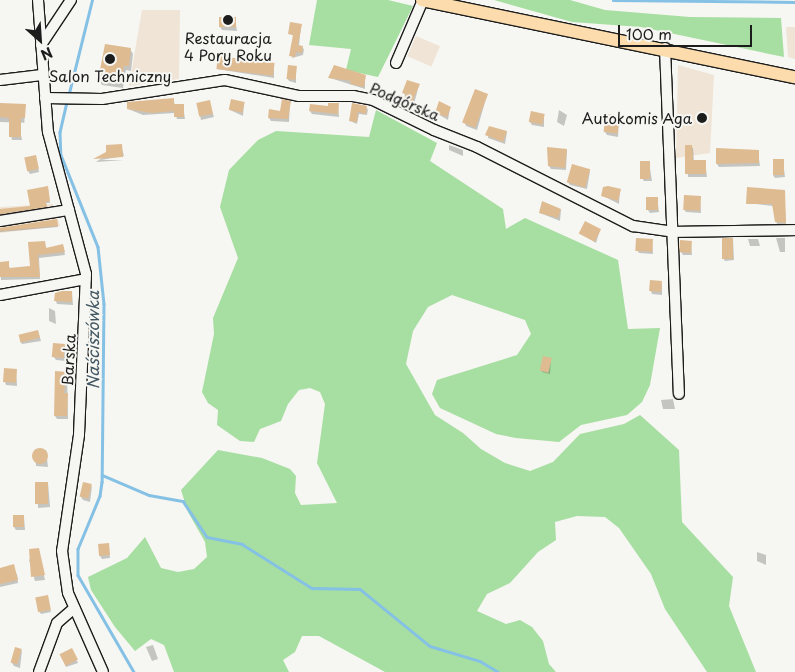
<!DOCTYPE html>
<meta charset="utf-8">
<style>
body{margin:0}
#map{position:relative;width:795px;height:672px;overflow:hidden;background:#f6f6f2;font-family:"Playpen Sans",sans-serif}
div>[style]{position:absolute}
.built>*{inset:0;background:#efe4d5;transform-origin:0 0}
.green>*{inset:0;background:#a7dea1}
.shadow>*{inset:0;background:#0003;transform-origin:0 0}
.stream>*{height:2.5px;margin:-1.25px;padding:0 1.25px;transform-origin:1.25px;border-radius:1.25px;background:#85c1e5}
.building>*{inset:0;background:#dfbb91;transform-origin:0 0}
.round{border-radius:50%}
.roads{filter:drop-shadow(1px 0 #1c1c1c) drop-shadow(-1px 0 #1c1c1c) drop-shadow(0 1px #1c1c1c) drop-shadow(0 -1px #1c1c1c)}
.minor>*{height:10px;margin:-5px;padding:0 5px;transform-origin:5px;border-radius:5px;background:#f6f6f2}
.major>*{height:12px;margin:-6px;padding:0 6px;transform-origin:6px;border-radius:6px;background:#fcdcac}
.dots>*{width:14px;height:14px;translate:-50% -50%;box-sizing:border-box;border:2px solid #f6f6f2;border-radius:50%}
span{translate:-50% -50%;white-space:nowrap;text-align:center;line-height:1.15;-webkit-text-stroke:4px #f6f6f2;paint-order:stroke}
.poi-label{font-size:15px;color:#1c1c1c}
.right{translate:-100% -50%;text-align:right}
.street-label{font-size:15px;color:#1c1c1c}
.water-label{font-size:16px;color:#415662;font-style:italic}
.north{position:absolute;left:15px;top:15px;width:50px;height:50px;-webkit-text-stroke:4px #f6f6f2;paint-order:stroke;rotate:154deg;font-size:14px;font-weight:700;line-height:20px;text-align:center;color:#1c1c1c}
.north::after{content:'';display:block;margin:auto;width:18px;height:22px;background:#1c1c1c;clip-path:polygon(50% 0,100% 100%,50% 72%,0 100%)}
.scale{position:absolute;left:618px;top:25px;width:134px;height:22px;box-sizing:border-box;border:2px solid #1c1c1c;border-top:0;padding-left:6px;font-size:15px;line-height:18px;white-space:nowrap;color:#1c1c1c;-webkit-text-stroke:4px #f6f6f2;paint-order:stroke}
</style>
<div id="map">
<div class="built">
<div style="clip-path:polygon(142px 10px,180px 10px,179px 79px,129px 86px)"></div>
<div style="clip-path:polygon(786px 27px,795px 27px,795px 59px,788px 57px)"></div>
<div style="left:416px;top:36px;width:26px;height:22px;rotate:23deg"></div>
<div style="clip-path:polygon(678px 65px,714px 75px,710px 153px,676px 158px)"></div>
<div style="clip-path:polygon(53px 204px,60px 226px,0 233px,0 207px)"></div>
</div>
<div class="green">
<div style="clip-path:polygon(317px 0,388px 0,413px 6px,378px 77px,346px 70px,351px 49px,309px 45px)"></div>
<div style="clip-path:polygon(494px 0,570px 0,605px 10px,690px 17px,781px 18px,784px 57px,641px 27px,572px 22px)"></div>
<div style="clip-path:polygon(376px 110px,437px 143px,430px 161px,503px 209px,506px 229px,525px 218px,618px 260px,628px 329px,660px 328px,650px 385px,642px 402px,627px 415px,581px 425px,559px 442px,516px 438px,496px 434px,440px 408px,432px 394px,437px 380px,517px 355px,531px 334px,525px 320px,452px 295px,428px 307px,413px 331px,406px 364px,435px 415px,463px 433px,481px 449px,505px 463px,530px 471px,553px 462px,580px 434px,624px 424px,640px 415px,679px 450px,682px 522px,733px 577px,729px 606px,756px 672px,707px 672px,665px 609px,651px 574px,619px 528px,605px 517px,577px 516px,555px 522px,556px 540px,538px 552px,510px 583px,487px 594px,477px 611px,506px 624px,520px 620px,532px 627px,543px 641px,549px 664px,556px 672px,385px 672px,319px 636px,302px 636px,295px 652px,283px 660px,289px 672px,174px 672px,164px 645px,151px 639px,135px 651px,115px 627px,91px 590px,88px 577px,127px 558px,145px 537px,161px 568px,178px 572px,194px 569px,207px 557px,205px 542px,188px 512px,181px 490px,218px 450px,262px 458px,290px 469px,296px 476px,295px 493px,301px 505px,337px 503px,317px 463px,325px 404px,320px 392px,310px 388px,299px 390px,288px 404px,281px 421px,260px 429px,254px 442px,240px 441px,217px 425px,218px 410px,208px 403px,202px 392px,214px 334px,213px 318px,238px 258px,220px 207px,229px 170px,258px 140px,276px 131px,369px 137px)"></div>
</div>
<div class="shadow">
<div style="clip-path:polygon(235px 19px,237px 31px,222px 30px,220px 27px)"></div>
<div style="clip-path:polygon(301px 25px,299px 46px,304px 49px,303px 55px,292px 58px,294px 36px,290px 34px)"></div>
<div style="clip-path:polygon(130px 49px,133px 54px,131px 71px,126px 70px,123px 88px,102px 85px,99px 80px)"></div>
<div style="clip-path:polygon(274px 64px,274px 78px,217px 69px)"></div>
<div style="clip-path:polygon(296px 67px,296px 83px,289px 81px,287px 78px)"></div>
<div style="clip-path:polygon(365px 76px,365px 89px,330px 78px)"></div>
<div style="clip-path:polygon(419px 85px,414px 104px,407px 101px,404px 93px)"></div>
<div style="clip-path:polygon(487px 95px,477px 130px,466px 126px,465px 123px)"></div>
<div style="clip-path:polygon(173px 99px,175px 105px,183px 105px,185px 119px,177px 119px,175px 113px,143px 115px,128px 109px)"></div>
<div style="clip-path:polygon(209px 102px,214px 117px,201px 120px,197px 104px)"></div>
<div style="clip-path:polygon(290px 102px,289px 122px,271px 121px,269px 118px,282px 112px)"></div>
<div style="left:0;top:104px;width:25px;height:18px;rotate:2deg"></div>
<div style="clip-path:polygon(244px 104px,243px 116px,230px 110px)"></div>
<div style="clip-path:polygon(338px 104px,339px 117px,312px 114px,310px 111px)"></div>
<div style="clip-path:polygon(353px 104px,368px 109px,367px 115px,359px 114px,357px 124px,350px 121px)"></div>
<div style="clip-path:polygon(450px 108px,448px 120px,436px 113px)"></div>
<div style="clip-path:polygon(559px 110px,567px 115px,564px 126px,557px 122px)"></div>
<div style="clip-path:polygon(544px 115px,544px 127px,532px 125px,530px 122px)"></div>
<div style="clip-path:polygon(619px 117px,618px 137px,607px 135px,605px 132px)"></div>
<div style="clip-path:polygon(489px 128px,507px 132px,505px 144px,488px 138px)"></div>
<div style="clip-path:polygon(10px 130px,20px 130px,22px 140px,12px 140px)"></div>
<div style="clip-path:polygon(121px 145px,124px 156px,101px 160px,124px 160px,96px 162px)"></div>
<div style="clip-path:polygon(449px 145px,463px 150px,463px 156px,449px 150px)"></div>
<div style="clip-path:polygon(686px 146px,693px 148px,694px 162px,705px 161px,707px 177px,688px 177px)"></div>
<div style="clip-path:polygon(567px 150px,566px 170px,551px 169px,549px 166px)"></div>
<div style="clip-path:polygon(758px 152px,760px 166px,719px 167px,717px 164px)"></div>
<div style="clip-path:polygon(36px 157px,39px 172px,30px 174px,28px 171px)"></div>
<div style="clip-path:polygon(783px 161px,785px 177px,775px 178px,773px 175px)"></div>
<div style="clip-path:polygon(649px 162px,652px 181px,644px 181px,642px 178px)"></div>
<div style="clip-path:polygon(590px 171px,587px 189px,570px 185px,568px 182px)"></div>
<div style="clip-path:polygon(48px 189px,50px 203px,46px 203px,47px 208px,0 216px,0 210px,32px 207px)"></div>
<div style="clip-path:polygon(620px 190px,619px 204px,603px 196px)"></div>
<div style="clip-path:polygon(784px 191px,786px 225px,777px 224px,773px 206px,748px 203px)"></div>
<div style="clip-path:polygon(700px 197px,701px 213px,686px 212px,684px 209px)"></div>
<div style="clip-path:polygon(657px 198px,659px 212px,650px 213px,648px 210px)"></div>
<div style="clip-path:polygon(561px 210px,560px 221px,540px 213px)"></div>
<div style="clip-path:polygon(57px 222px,58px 227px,0 232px,0 229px)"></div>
<div style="clip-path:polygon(600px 230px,596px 243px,580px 233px)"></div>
<div style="clip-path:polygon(776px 238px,785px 238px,785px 252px,780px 252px)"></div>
<div style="clip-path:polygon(733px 239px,734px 260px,725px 261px,723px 258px)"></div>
<div style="clip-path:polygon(748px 239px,758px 239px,760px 246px,750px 246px)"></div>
<div style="clip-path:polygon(652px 240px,653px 254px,639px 253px,637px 250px)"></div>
<div style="clip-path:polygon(44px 242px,47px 249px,63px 246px,65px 255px,39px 258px,40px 279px,1px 280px,0 263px,8px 262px,10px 269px,32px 267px)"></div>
<div style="clip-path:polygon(691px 242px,692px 255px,683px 255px,681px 252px)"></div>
<div style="clip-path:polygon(662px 283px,662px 295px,652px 294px,651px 291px)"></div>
<div style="clip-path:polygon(72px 292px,73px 305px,57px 304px,56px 301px)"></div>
<div style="clip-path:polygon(49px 308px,55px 311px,56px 324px,49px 321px)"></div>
<div style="clip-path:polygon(38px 331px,41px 341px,22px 344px,20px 341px)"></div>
<div style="clip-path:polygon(65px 345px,66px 361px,56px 360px,54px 357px)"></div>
<div style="clip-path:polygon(551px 359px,550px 374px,542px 372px,541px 369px)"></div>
<div style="clip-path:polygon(16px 370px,17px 386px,6px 385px,5px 382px)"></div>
<div style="clip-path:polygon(67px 373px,68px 419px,57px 419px,55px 416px)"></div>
<div style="clip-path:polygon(673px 399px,675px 409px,663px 409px,661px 400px)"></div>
<div style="clip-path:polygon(35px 449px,46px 450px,48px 467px,36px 466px)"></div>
<div style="left:48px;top:483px;width:24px;height:12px;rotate:85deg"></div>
<div style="clip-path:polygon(92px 486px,90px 502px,83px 500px,81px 497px)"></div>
<div style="clip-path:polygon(24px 517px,25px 530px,16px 530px,14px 527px)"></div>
<div style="clip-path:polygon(108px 544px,110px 558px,102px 559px,100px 556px)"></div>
<div style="clip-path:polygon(38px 549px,45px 580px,35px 581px,29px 560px)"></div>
<div style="clip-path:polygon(757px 552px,766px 555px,766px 565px,757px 561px)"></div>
<div style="clip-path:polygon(0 571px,17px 574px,18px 583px,0 587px)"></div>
<div style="clip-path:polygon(47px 596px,51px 612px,41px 614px,39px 611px)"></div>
<div style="clip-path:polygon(153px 645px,158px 659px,152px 661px,146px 647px)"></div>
<div style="clip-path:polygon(22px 650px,20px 668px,14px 666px,12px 663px)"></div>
<div style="clip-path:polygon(73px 653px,78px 663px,66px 667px,65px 664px)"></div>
</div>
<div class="stream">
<div style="left:613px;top:0;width:182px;rotate:0.6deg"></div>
<div style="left:68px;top:97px;width:100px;rotate:-76.1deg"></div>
<div style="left:67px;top:102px;width:31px;rotate:103deg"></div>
<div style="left:60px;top:132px;width:23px;rotate:88deg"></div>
<div style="left:61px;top:155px;width:99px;rotate:68.1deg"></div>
<div style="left:98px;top:247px;width:57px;rotate:84deg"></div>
<div style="left:104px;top:304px;width:178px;rotate:90.6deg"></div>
<div style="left:102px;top:482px;width:14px;rotate:98deg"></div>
<div style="left:100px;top:496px;width:57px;rotate:112.5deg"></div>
<div style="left:78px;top:549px;width:26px;rotate:90deg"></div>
<div style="left:78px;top:575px;width:112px;rotate:60deg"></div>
<div style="left:102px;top:475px;width:51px;rotate:23.1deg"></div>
<div style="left:149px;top:495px;width:35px;rotate:10deg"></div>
<div style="left:183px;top:501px;width:43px;rotate:56.3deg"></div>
<div style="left:207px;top:537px;width:36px;rotate:11deg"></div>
<div style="left:242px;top:544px;width:83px;rotate:32.2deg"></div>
<div style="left:312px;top:588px;width:48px;rotate:1.2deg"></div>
<div style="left:360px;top:589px;width:90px;rotate:39.2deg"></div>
<div style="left:430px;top:646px;width:52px;rotate:16.7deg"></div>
<div style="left:480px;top:661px;width:21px;rotate:31deg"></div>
</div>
<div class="building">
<div style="left:219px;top:17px;width:17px;height:10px"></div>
<div style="clip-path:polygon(290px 22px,302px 24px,298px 45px,303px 46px,302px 53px,296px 52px,295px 57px,289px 56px,293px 35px,288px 34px)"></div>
<div style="clip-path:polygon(105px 44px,131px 48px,129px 66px,124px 66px,121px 83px,98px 80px)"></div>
<div style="left:218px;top:56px;width:57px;height:13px;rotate:7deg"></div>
<div style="left:288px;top:65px;width:9px;height:14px;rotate:6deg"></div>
<div style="clip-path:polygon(334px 65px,366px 75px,364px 87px,350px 84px,351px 81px,328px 78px)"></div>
<div style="clip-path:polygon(407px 80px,420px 84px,412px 102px,404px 98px,406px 94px,402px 93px)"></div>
<div style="left:475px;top:89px;width:14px;height:36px;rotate:21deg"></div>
<div style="clip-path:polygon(174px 98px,174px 104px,184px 104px,184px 117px,174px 117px,174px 111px,152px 113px,127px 109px,127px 102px)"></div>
<div style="left:231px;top:99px;width:14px;height:11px;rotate:12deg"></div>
<div style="clip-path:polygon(282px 99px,291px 101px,288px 119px,268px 118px,269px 109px,280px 111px)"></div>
<div style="left:210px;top:100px;width:14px;height:14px;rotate:78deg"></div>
<div style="clip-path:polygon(439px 101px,451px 107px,447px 117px,435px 113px)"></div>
<div style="clip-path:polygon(0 103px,26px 104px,25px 118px,21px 118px,21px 137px,9px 137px,9px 118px,0 117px)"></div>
<div style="clip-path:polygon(328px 103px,339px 103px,338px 114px,309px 111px,310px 104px,328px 106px)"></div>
<div style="clip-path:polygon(352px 103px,367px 106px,366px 114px,358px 112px,357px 122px,349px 121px)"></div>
<div style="left:531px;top:111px;width:14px;height:11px;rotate:12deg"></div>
<div style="left:606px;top:114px;width:14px;height:18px;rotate:8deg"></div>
<div style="clip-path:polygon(489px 126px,507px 131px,503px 142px,485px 135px)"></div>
<div style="clip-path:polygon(122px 144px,123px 157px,93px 159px,106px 152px,106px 145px)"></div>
<div style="clip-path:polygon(685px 145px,692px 145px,693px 160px,706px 160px,706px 174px,685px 174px)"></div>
<div style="clip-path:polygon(547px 147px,567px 149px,565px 168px,548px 166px)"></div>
<div style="clip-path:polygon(716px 148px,759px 150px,759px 163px,716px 164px)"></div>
<div style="left:36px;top:155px;width:14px;height:12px;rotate:78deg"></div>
<div style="left:773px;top:159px;width:11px;height:16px"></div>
<div style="left:640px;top:161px;width:10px;height:18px"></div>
<div style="left:572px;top:164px;width:19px;height:19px;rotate:16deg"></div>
<div style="clip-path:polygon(48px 186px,50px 201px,46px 202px,47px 207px,0 214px,0 209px,30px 206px,27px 190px)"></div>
<div style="clip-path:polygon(608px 186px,621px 189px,618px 201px,601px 196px,603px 187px)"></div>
<div style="clip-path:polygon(747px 187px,785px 190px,786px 223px,775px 222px,772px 204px,746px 204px)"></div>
<div style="left:684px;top:195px;width:17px;height:15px;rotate:3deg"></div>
<div style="left:646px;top:197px;width:12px;height:13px"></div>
<div style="clip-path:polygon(542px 201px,561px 209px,558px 218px,539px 213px)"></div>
<div style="clip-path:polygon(57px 219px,58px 226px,0 231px,0 228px)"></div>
<div style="left:585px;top:221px;width:18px;height:14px;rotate:27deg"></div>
<div style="left:636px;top:238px;width:17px;height:13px;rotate:3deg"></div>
<div style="left:722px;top:238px;width:11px;height:21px"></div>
<div style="left:680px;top:240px;width:12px;height:12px;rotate:5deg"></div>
<div style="clip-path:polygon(45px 241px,46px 248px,63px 244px,65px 252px,38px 255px,40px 277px,0 277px,0 262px,9px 261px,9px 268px,30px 266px,28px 242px)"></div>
<div style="left:650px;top:280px;width:12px;height:11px;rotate:5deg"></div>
<div style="clip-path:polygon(62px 291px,72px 291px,72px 302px,54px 301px,55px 293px)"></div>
<div style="left:38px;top:330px;width:8px;height:20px;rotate:76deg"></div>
<div style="left:53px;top:343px;width:12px;height:14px;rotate:5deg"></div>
<div style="left:543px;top:356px;width:9px;height:15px;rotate:13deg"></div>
<div style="left:4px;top:368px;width:13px;height:14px;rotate:4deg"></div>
<div style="clip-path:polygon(55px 371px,67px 372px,64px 393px,68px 393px,67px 416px,54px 416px)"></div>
<div class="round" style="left:32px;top:448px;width:16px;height:16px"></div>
<div style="left:35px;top:482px;width:13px;height:22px"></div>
<div style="left:83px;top:482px;width:9px;height:15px;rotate:13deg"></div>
<div style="left:13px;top:515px;width:11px;height:12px"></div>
<div style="left:109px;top:543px;width:12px;height:11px;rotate:85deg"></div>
<div style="clip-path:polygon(39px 548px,45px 575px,31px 577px,29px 549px)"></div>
<div style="clip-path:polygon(14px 564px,18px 580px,0 584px,0 568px)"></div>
<div style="left:48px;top:595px;width:15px;height:13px;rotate:79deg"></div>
<div style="left:15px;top:647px;width:7px;height:16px;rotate:16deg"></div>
<div style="left:72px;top:648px;width:13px;height:14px;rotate:63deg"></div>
</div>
<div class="roads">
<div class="minor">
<div style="left:38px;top:0;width:132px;rotate:85.7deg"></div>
<div style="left:48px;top:132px;width:147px;rotate:75deg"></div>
<div style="left:86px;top:274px;width:161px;rotate:92.5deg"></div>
<div style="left:79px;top:435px;width:117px;rotate:98.3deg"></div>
<div style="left:62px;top:551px;width:42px;rotate:81.9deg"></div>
<div style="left:68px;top:593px;width:86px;rotate:66.1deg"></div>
<div style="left:41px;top:45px;width:54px;rotate:-56.3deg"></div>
<div style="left:665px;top:48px;width:346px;rotate:87.7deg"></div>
<div style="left:396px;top:63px;width:69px;rotate:-66.8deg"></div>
<div style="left:0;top:80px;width:42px;rotate:-6.8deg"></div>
<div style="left:45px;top:98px;width:57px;rotate:1deg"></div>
<div style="left:102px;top:99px;width:124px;rotate:-8.8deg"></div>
<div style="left:225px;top:80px;width:76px;rotate:12.2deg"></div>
<div style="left:299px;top:96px;width:54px"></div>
<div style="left:353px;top:96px;width:20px;rotate:11deg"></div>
<div style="left:373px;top:100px;width:68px;rotate:26.2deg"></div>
<div style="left:434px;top:130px;width:46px;rotate:21.6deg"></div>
<div style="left:477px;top:147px;width:175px;rotate:26.9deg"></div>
<div style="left:633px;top:226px;width:41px;rotate:8.3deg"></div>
<div style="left:674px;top:232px;width:121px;rotate:-0.9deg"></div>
<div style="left:0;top:221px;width:70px;rotate:-9.1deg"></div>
<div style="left:0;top:295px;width:87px;rotate:-10.5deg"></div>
<div style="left:39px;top:672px;width:52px;rotate:-69.8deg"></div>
<div style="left:57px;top:623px;width:23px;rotate:-41deg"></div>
</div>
<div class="major">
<div style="left:422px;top:0;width:381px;rotate:11.7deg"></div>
</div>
</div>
<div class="dots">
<div style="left:228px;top:20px;background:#1c1c1c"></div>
<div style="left:110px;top:59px;background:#1c1c1c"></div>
<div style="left:702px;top:118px;background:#1c1c1c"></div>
</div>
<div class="poi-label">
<span style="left:228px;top:46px">Restauracja<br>4 Pory Roku</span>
<span style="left:110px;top:76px">Salon Techniczny</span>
<span class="right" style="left:692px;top:118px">Autokomis Aga</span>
</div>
<div class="street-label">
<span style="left:405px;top:101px;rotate:23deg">Podgórska</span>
<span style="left:68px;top:360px;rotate:-87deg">Barska</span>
</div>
<div class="water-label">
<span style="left:92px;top:340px;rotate:-90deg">Naściszówka</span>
</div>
<div class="north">N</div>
<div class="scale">100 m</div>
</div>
